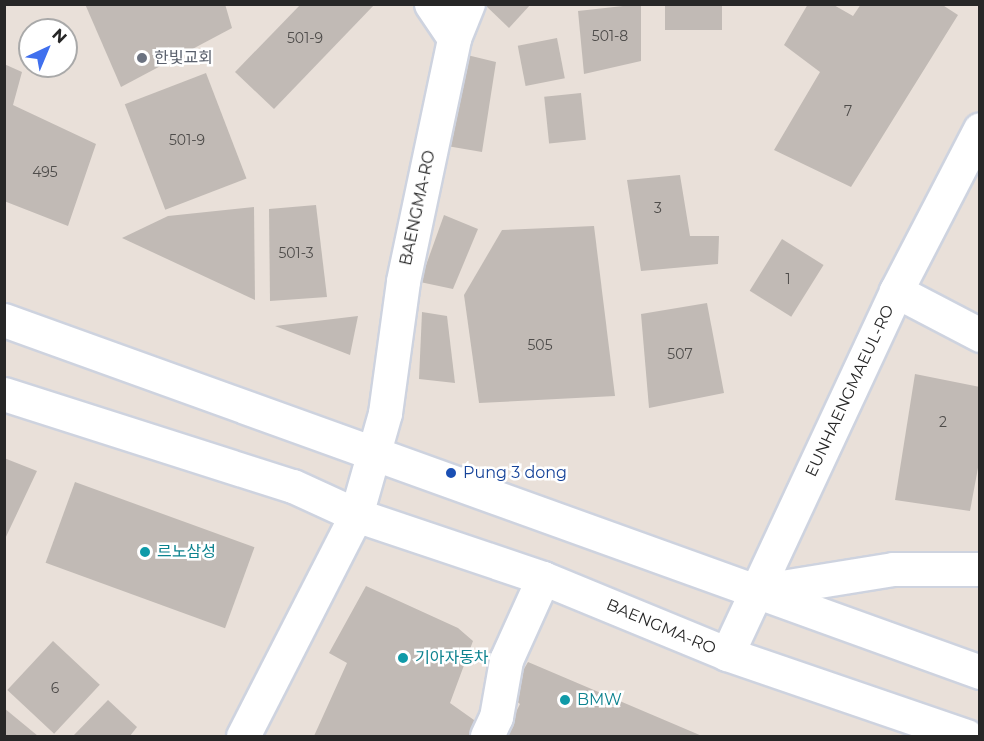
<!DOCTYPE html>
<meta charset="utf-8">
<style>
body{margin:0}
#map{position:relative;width:984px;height:741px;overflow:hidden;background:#e9e0d9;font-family:Montserrat,"Noto Sans KR",sans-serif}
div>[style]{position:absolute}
.building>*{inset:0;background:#c1bab5;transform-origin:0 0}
.roads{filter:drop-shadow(2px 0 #ced3df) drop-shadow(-2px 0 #ced3df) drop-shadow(0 2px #ced3df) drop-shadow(0 -2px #ced3df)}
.minor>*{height:33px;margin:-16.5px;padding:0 16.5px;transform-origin:16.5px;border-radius:16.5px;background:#fff}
.tertiary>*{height:33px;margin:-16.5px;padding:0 16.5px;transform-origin:16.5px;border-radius:16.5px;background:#fff}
.secondary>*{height:33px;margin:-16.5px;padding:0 16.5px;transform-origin:16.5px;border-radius:16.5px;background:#fff}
.dots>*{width:16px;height:16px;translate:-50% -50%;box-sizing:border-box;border:3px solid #fff;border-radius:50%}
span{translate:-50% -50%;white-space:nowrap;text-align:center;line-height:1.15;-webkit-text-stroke:5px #fff;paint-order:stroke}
.number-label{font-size:14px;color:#4e4c4a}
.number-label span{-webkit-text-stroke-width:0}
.worship-label{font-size:16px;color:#5b616d}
.left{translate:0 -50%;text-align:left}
.street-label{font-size:16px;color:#272727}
.transit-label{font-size:16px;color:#164399}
.culture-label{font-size:16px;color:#0d838f}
.frame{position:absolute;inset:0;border:6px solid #272727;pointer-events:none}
.north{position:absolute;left:18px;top:18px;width:60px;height:60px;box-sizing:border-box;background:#fff;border:2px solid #a9a9a9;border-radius:50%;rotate:44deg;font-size:16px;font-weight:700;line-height:24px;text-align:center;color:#272727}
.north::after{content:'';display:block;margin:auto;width:21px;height:27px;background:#4070ee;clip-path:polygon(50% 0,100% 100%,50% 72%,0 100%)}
</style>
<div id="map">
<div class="building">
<div style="clip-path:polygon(85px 4px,225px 4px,232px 28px,121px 87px)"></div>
<div style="clip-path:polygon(301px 4px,375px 4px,274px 109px,235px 72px)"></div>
<div style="clip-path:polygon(484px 4px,531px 4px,509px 28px)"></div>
<div style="clip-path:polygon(641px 4px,641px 61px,584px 74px,578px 11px)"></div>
<div style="left:665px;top:4px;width:57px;height:26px"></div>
<div style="clip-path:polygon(808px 4px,832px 4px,853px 16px,861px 4px,941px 4px,958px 15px,851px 187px,774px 150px,820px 72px,784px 45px)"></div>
<div style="left:557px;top:38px;width:41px;height:40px;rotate:79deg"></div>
<div style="clip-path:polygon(467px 55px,496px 62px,482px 152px,447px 146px)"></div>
<div style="clip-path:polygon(4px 64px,22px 72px,13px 105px,96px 144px,68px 226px,4px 201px)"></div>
<div style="left:206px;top:73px;width:113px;height:87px;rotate:69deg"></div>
<div style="left:581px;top:93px;width:47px;height:37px;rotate:84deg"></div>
<div style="clip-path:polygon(680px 175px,690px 236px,719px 236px,718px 264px,641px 271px,627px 180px)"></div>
<div style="clip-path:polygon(316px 205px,327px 297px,270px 301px,269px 209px)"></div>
<div style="clip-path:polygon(254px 207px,255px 300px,122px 238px,168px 216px)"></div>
<div style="clip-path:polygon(444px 215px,478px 229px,453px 289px,420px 282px)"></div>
<div style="clip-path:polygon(594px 226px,615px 396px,479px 403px,464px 295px,502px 230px)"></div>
<div style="left:782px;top:239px;width:49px;height:61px;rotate:32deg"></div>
<div style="clip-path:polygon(707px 303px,724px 393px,649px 408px,641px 314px)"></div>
<div style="clip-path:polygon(422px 312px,447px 316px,455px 383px,419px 379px)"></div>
<div style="clip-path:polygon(358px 316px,350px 355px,275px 326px)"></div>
<div style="clip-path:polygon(915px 374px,980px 387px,980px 457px,970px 511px,895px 500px)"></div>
<div style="clip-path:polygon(4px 458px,37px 471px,4px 541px)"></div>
<div style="left:75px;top:482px;width:191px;height:86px;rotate:20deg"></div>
<div style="clip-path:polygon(366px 586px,458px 628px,473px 641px,450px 703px,481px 725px,474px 736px,314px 736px,347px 663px,329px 653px)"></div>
<div style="left:53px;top:641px;width:64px;height:67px;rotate:43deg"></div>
<div style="clip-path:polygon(528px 662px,702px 736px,504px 736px,520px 704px,509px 695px)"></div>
<div style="clip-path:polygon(108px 700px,137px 727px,130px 736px,73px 736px)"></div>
<div style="clip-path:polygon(4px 708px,38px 736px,4px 736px)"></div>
</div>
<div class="roads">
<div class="minor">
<div style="left:454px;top:38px;width:37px;rotate:-68deg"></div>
<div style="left:896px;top:291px;width:95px;rotate:27.6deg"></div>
<div style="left:757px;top:591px;width:138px;rotate:-9.2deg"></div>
<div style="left:893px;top:569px;width:87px"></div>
<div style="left:243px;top:736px;width:248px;rotate:-62.9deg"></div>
<div style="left:356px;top:515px;width:106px;rotate:-74.1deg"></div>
<div style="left:385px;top:413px;width:133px;rotate:-82.2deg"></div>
<div style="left:403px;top:281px;width:248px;rotate:-78.1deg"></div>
<div style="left:454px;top:38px;width:41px;rotate:-124.1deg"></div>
<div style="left:487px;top:736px;width:21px;rotate:-65deg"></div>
<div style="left:496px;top:717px;width:58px;rotate:-80deg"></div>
<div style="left:506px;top:660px;width:90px;rotate:-65.7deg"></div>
</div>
<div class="tertiary">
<div style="left:727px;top:654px;width:400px;rotate:-65deg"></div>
<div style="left:896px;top:291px;width:182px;rotate:-62.6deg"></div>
</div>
<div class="secondary">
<div style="left:4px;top:320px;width:1038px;rotate:19.83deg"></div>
<div style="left:4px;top:394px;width:303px;rotate:17.7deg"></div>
<div style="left:293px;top:486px;width:69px;rotate:24.7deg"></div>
<div style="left:356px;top:515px;width:197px;rotate:18.6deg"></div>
<div style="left:543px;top:578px;width:199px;rotate:22.4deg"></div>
<div style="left:727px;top:654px;width:253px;rotate:18.9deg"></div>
</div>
</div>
<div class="dots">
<div style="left:142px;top:58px;background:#6b7280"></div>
<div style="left:451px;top:473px;background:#1a4fb4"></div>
<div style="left:145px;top:552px;background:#0f9aa8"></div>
<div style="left:403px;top:658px;background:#0f9aa8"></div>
<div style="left:565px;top:700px;background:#0f9aa8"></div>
</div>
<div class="number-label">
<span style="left:610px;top:36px">501-8</span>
<span style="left:305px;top:38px">501-9</span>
<span style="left:848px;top:111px">7</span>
<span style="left:187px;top:140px">501-9</span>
<span style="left:45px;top:172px">495</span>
<span style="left:658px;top:208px">3</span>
<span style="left:296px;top:253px">501-3</span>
<span style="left:788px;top:279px">1</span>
<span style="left:540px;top:345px">505</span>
<span style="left:680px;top:354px">507</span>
<span style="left:943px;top:422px">2</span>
<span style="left:55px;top:688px">6</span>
</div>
<div class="worship-label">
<span class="left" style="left:154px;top:58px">한빛교회</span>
</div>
<div class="street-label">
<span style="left:418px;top:208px;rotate:-78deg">BAENGMA-RO</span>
<span style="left:850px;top:391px;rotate:-65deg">EUNHAENGMAEUL-RO</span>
<span style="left:661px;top:627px;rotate:23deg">BAENGMA-RO</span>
</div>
<div class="transit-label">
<span class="left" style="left:463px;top:473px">Pung 3 dong</span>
</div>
<div class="culture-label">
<span class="left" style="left:157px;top:552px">르노삼성</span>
<span class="left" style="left:415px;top:658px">기아자동차</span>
<span class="left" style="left:577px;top:700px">BMW</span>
</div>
<div class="frame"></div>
<div class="north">N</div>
</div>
